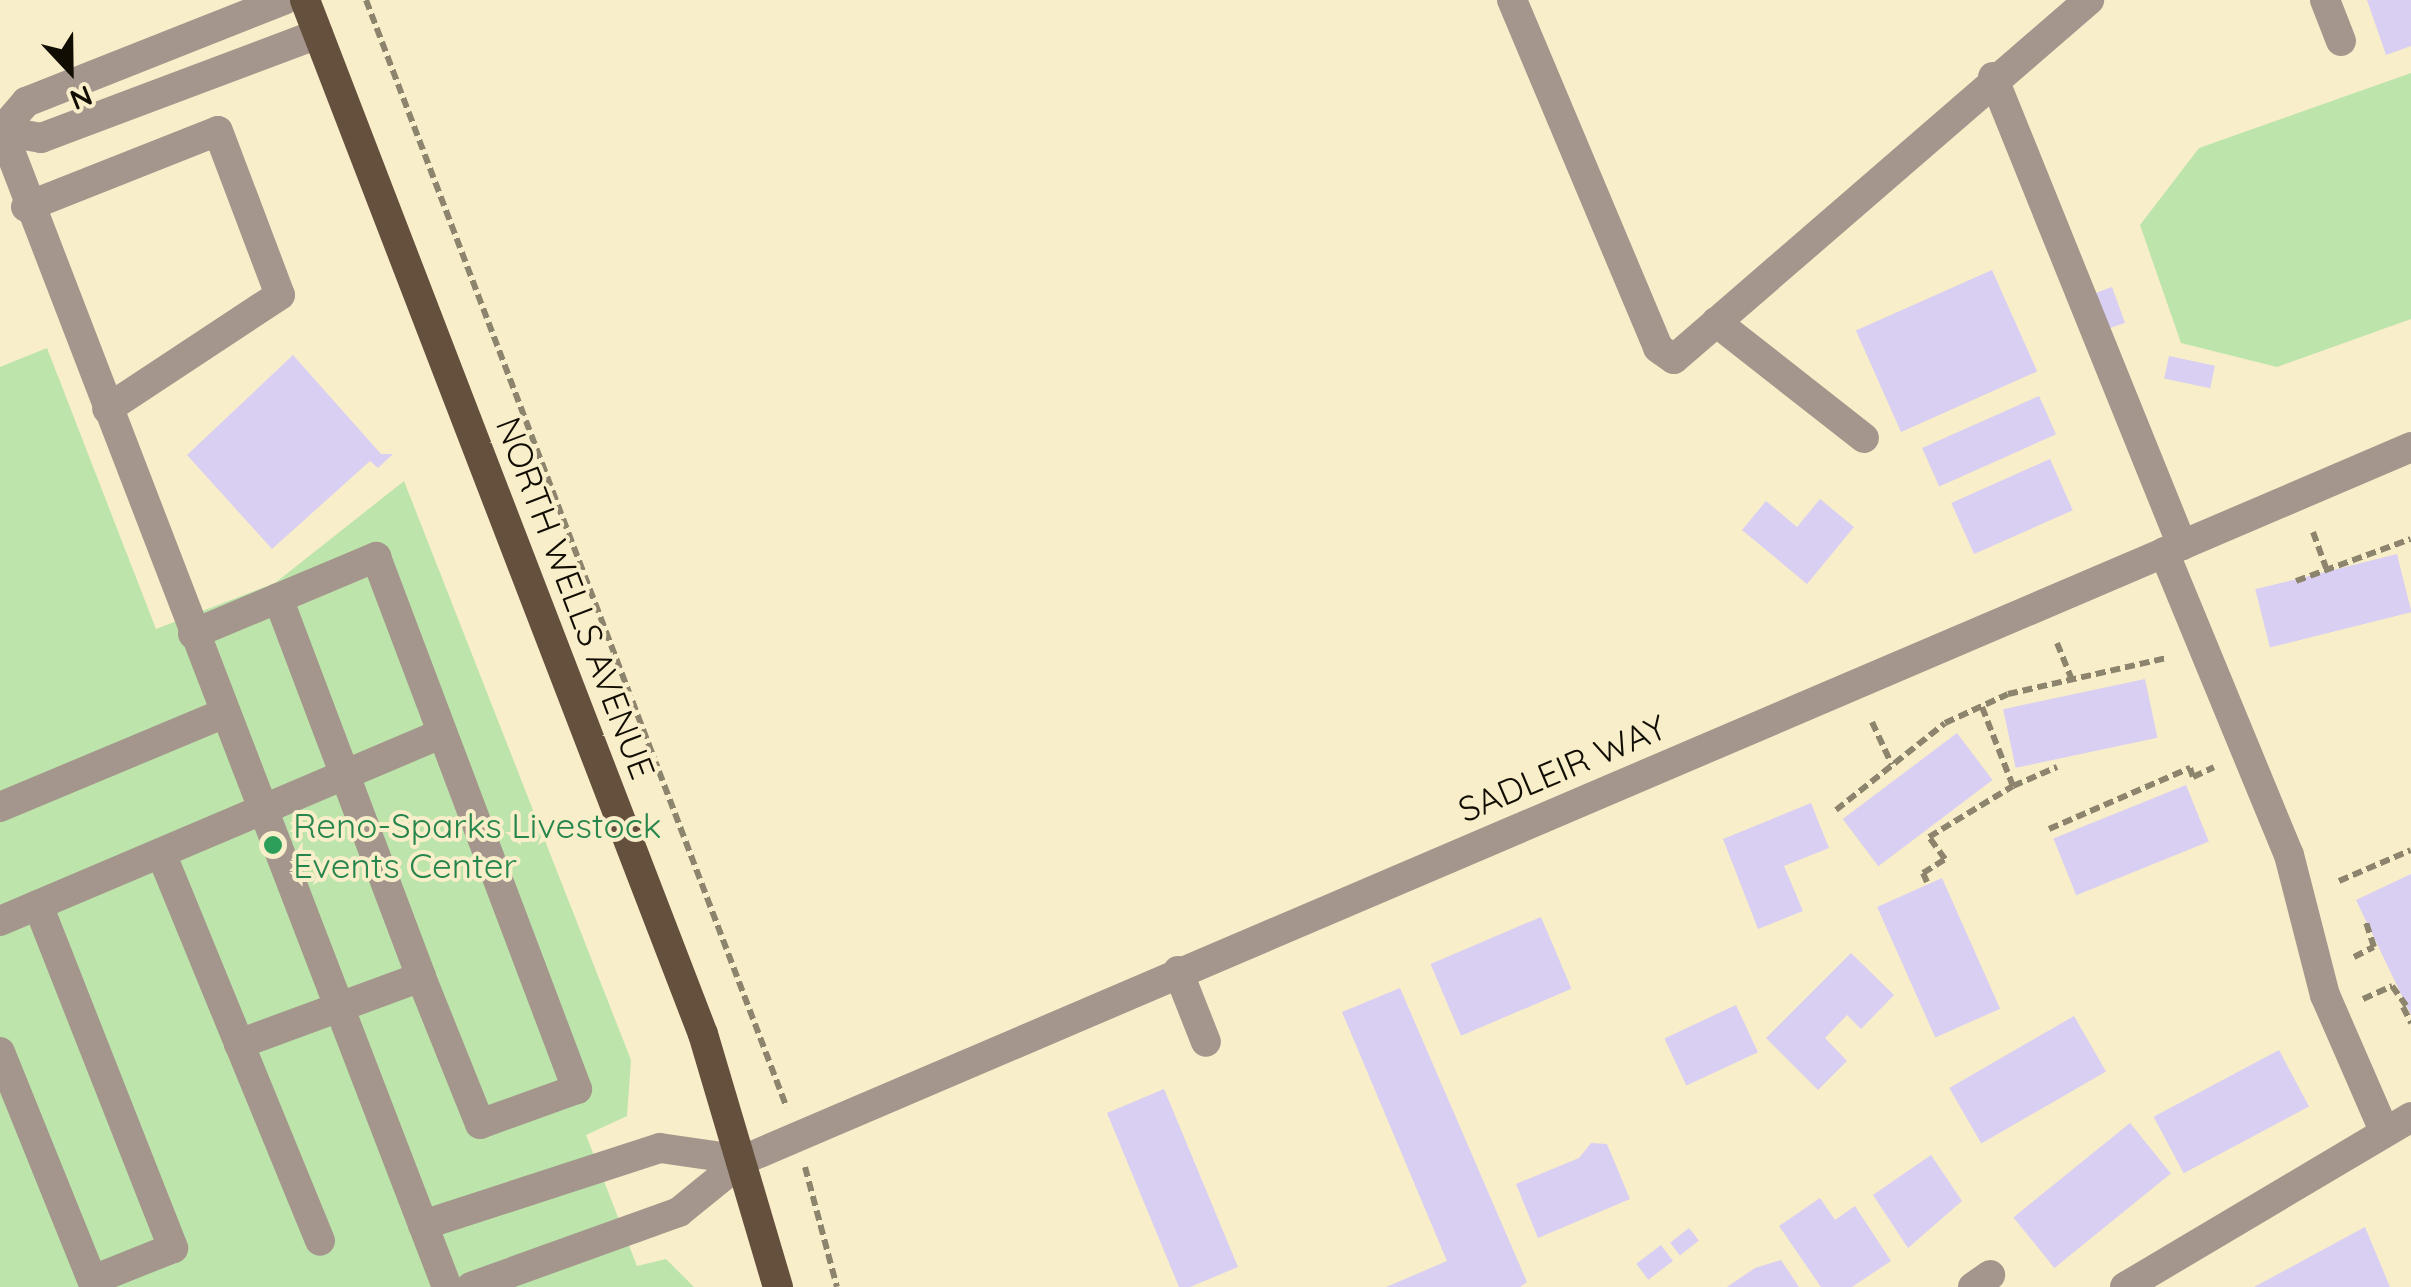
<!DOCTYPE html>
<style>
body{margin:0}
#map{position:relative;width:2411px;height:1287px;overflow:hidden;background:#f9eeca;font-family:Quicksand,sans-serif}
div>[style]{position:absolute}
.green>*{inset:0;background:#bde4ab}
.building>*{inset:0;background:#d8cff2;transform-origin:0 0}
.path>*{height:6px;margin-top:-3px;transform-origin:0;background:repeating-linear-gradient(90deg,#8c846c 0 10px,transparent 0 15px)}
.minor>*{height:30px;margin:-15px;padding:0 15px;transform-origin:15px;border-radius:15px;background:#a4968c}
.major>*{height:30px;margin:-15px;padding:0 15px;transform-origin:15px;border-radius:15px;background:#654f3d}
.dots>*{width:28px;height:28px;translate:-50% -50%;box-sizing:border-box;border:5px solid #f9eeca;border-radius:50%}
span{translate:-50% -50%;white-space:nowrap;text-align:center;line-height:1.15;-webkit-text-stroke:8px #f9eeca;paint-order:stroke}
.street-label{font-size:35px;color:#110d03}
.leisure-label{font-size:35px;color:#27864d}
.left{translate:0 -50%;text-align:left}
.north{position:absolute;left:20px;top:20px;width:100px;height:100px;-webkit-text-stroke:8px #f9eeca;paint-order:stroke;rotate:158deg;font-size:28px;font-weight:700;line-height:40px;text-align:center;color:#110d03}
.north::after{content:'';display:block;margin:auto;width:35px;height:45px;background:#110d03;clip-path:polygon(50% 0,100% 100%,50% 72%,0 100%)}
</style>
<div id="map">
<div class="green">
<div style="clip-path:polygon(2411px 73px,2411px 319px,2277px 367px,2181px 343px,2140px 225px,2199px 148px)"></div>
<div style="clip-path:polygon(47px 348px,156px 629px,275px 583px,404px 481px,631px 1060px,627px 1116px,586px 1135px,637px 1266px,666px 1259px,694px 1287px,0 1287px,0 367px)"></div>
</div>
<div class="building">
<div style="clip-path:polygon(2367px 0,2411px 0,2411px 46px,2386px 55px)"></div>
<div style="left:1992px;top:270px;width:111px;height:149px;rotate:66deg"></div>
<div style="left:2112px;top:287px;width:38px;height:18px;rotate:70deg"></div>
<div style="clip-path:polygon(293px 355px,381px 454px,393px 454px,378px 468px,370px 461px,272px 549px,187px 455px)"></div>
<div style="left:2169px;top:356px;width:47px;height:23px;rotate:12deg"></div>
<div style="left:2039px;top:396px;width:42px;height:128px;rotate:66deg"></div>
<div style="left:2050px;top:459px;width:56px;height:108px;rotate:66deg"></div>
<div style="clip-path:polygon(1820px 499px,1854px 527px,1807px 584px,1742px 530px,1766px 501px,1797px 527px)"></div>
<div style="left:2397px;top:554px;width:60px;height:146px;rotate:76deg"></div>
<div style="left:2145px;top:679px;width:60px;height:145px;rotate:78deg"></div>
<div style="left:1957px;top:733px;width:59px;height:143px;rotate:53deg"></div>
<div style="left:2186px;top:785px;width:61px;height:143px;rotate:68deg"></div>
<div style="clip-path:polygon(1811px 803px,1829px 848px,1784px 866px,1803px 911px,1758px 929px,1723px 839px)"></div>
<div style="clip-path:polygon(2411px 874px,2411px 1015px,2356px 900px)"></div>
<div style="left:1942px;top:878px;width:143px;height:71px;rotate:66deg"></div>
<div style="left:1541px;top:917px;width:78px;height:120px;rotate:67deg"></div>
<div style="clip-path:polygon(1851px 953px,1894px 995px,1861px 1029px,1847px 1015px,1825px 1038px,1847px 1061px,1818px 1090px,1766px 1038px)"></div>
<div style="clip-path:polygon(1400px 988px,1527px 1282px,1520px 1287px,1386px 1287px,1447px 1261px,1342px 1012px)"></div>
<div style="left:1736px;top:1005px;width:52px;height:79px;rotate:65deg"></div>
<div style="left:2074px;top:1016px;width:64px;height:144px;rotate:60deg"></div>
<div style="left:2279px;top:1050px;width:64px;height:142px;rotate:62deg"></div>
<div style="clip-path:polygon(1164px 1089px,1238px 1267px,1190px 1287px,1179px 1287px,1107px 1113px)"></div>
<div style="left:2130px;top:1123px;width:65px;height:150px;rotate:51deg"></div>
<div style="clip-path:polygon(1591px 1143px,1607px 1144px,1630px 1199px,1538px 1238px,1516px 1184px,1579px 1158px)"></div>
<div style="clip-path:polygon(1931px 1155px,1962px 1201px,1908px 1248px,1873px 1195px)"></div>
<div style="clip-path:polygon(1820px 1198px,1835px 1220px,1855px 1206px,1891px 1261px,1852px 1287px,1821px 1287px,1779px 1226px)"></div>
<div style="clip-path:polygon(2365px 1227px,2390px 1287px,2254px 1287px)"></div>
<div style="left:1689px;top:1228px;width:16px;height:24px;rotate:52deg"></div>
<div style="left:1661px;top:1245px;width:20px;height:31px;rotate:53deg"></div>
<div style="clip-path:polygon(1781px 1260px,1799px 1287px,1727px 1287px,1755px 1268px)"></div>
</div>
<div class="path">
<div style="left:366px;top:0;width:1185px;rotate:69.2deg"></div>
<div style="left:2313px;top:532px;width:38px;rotate:70deg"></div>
<div style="left:2296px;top:581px;width:122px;rotate:-20.1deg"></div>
<div style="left:2057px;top:643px;width:38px;rotate:68deg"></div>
<div style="left:1982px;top:707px;width:85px;rotate:68.6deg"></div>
<div style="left:2013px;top:786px;width:48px;rotate:-23.4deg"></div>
<div style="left:1872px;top:722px;width:47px;rotate:65.1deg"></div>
<div style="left:1836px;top:810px;width:139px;rotate:-38.6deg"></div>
<div style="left:1945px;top:723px;width:69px;rotate:-24.7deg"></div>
<div style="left:2008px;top:694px;width:163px;rotate:-12.8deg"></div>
<div style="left:2049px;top:829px;width:154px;rotate:-23.4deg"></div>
<div style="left:2190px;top:768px;width:9px;rotate:72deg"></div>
<div style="left:2193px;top:777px;width:23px;rotate:-25deg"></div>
<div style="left:2339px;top:881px;width:78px;rotate:-23.3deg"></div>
<div style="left:1927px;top:882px;width:10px;rotate:-114deg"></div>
<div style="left:1923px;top:873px;width:26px;rotate:-32deg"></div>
<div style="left:1945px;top:859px;width:27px;rotate:-126deg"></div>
<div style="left:1929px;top:837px;width:98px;rotate:-31.3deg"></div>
<div style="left:2354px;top:957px;width:22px;rotate:-27deg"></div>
<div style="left:2374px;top:947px;width:28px;rotate:-108deg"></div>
<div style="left:2363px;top:999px;width:32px;rotate:-24deg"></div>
<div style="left:2392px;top:986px;width:24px;rotate:54deg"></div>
<div style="left:2403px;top:1007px;width:18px;rotate:63deg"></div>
<div style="left:805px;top:1167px;width:124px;rotate:75.1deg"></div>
</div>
<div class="minor">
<div style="left:1512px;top:0;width:377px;rotate:67.2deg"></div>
<div style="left:1658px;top:348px;width:19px;rotate:35deg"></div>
<div style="left:1674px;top:359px;width:549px;rotate:-40.86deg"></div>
<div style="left:2325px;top:0;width:44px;rotate:68.7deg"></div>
<div style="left:1993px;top:77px;width:505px;rotate:68.01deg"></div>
<div style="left:0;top:125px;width:1245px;rotate:68.96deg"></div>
<div style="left:2px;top:131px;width:40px;rotate:10deg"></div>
<div style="left:41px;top:138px;width:296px;rotate:-20.6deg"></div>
<div style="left:0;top:132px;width:40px;rotate:-49deg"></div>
<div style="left:26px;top:102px;width:277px;rotate:-21.6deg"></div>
<div style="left:26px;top:207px;width:206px;rotate:-21.6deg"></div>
<div style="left:218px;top:131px;width:175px;rotate:69.3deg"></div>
<div style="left:280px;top:295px;width:207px;rotate:146.6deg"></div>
<div style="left:1716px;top:322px;width:188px;rotate:38.1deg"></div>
<div style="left:2164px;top:552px;width:328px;rotate:67.6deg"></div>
<div style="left:2289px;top:855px;width:145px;rotate:75.6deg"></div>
<div style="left:2325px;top:995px;width:148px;rotate:66.5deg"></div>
<div style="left:278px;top:598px;width:405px;rotate:69.3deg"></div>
<div style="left:193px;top:634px;width:199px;rotate:-22.8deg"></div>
<div style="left:376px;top:557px;width:569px;rotate:69.3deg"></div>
<div style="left:577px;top:1089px;width:103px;rotate:160.2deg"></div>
<div style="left:480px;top:1124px;width:158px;rotate:-111.9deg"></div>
<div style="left:421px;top:977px;width:194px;rotate:159.8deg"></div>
<div style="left:0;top:807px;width:244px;rotate:-22.7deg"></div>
<div style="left:161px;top:853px;width:419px;rotate:67.7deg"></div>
<div style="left:38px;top:905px;width:369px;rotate:68.5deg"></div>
<div style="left:173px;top:1248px;width:86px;rotate:158.2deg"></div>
<div style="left:0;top:921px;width:480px;rotate:-23deg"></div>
<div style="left:1178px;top:971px;width:76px;rotate:68.5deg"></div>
<div style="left:0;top:1052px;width:253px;rotate:68deg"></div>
<div style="left:743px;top:1160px;width:1814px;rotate:-23.14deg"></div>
<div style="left:423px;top:1225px;width:249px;rotate:-18deg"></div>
<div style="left:660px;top:1148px;width:84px;rotate:8.2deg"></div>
<div style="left:743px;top:1160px;width:82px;rotate:140.9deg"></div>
<div style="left:679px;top:1212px;width:221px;rotate:160.2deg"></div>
<div style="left:1973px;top:1287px;width:21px;rotate:-35deg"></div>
<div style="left:2125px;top:1287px;width:333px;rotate:-30.7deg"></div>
</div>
<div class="major">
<div style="left:305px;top:0;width:1108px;rotate:68.95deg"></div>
<div style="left:703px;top:1034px;width:264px;rotate:73.5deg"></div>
</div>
<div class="dots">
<div style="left:273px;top:845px;background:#2e9e5b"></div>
</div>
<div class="street-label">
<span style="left:576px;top:598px;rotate:69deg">NORTH WELLS AVENUE</span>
<span style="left:1562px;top:768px;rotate:-23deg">SADLEIR WAY</span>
</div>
<div class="leisure-label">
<span class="left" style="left:293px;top:845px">Reno-Sparks Livestock<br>Events Center</span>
</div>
<div class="north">N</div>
</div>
